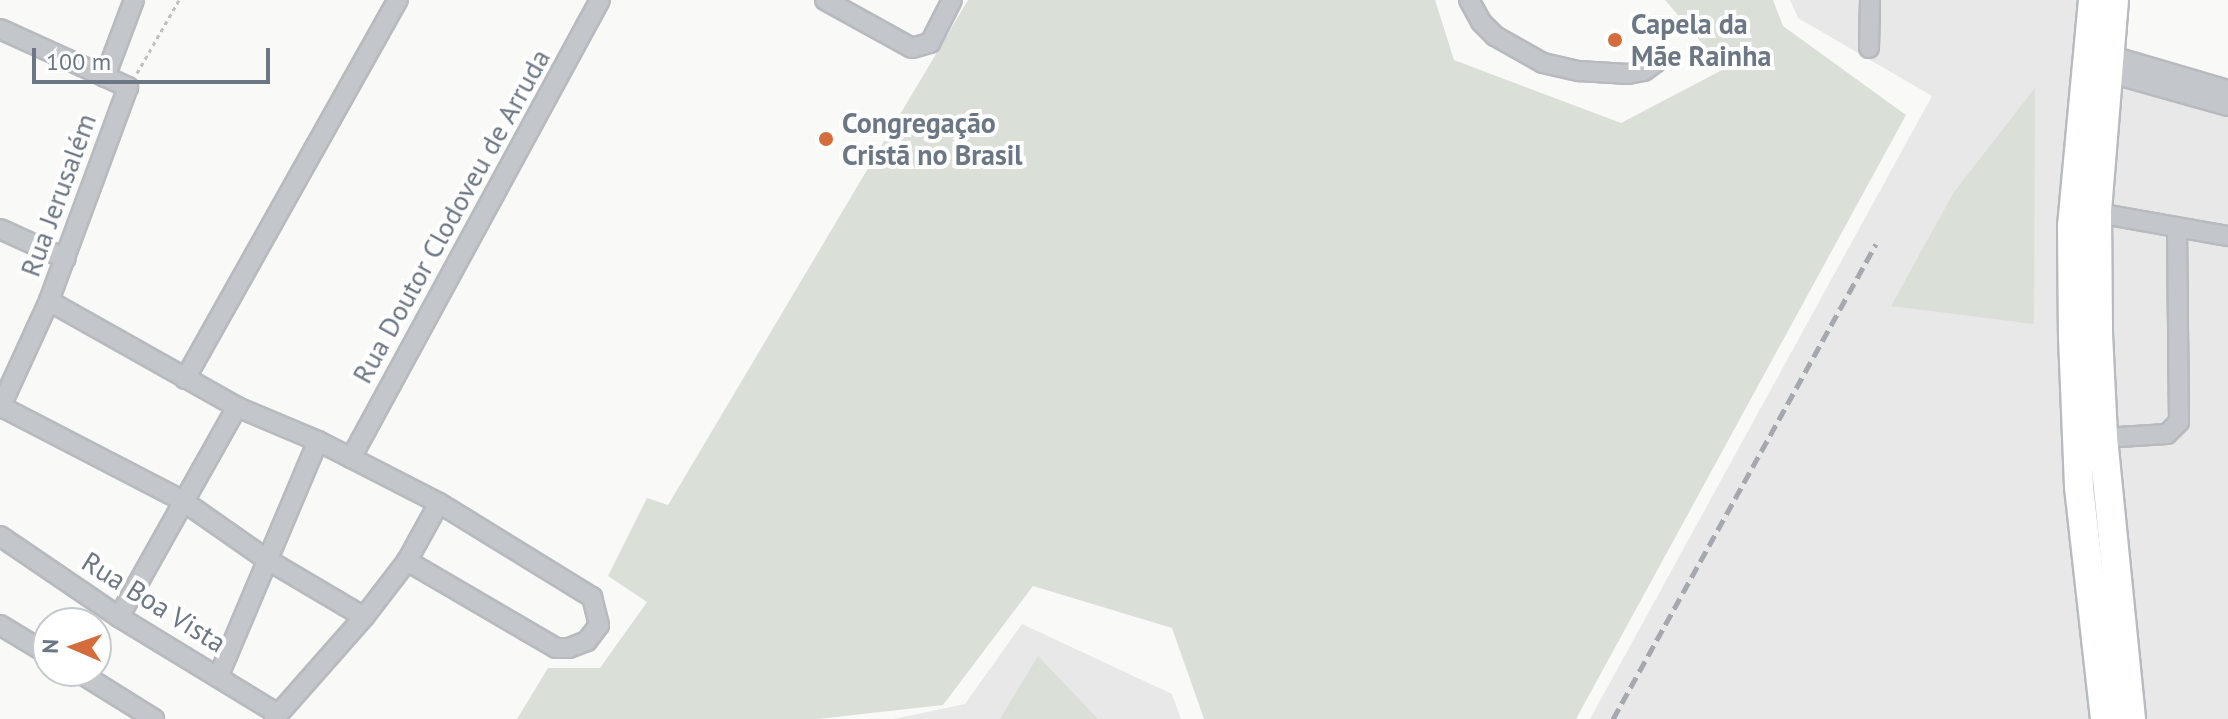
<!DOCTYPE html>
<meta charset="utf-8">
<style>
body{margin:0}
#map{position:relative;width:2228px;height:719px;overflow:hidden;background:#f9f9f7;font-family:"PT Sans",sans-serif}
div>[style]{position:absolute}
.built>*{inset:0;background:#e7e8e7}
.green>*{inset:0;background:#dadfd8}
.building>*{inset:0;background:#abb1b7;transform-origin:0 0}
.path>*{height:3px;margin-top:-1.5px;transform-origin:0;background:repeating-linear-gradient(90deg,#bdbfc2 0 4px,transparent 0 8px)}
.roads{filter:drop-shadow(2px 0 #b7babe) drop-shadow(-2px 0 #b7babe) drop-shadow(0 2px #b7babe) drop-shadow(0 -2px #b7babe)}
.minor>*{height:18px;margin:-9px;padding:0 9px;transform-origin:9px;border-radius:9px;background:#c3c6ca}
.primary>*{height:28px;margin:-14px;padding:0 14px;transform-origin:14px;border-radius:14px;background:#fff}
.rail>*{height:5px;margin-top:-2.5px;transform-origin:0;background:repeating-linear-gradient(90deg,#a5a9af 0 12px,transparent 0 18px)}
.dots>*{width:22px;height:22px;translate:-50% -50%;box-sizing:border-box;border:4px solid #fff;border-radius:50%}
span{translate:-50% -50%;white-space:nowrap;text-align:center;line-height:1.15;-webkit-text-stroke:8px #fff;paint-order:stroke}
.poi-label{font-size:28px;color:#6b7785;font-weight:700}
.left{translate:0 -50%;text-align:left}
.street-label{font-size:28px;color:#6b7785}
.north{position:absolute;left:32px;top:607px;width:80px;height:80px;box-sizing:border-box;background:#fff;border:2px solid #c4c9ce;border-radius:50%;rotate:272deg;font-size:22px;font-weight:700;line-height:32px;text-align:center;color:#6b7785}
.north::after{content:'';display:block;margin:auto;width:28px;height:36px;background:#d46d3b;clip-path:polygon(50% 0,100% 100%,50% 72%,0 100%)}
.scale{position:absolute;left:32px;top:48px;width:238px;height:36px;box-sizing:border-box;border:4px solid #6b7785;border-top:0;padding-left:10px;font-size:24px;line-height:28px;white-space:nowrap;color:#6b7785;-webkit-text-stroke:6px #fff;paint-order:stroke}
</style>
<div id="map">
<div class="built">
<div style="clip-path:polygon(1790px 0,2117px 0,2119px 84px,2228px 114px,2228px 719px,1590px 719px,1932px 96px,1798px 18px)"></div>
<div style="clip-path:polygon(1022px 624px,1172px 694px,1181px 719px,894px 719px,965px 704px)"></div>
</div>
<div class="green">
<div style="clip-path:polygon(968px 0,1435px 0,1454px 60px,1621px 123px,1724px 69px,1665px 0,1773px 0,1783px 26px,1906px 115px,1576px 719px,1204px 719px,1172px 628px,1033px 586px,943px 705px,818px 719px,517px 719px,548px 668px,600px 668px,647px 602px,608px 576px,647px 498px,668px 505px)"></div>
<div style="clip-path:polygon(2035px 88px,2034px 324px,1891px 306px,1954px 192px)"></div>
<div style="clip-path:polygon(1038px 656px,1098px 719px,1000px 719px)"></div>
</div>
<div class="building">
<div style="left:1609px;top:31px;width:14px;height:15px;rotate:8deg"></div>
</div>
<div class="path">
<div style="left:137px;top:73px;width:84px;rotate:-60.1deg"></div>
</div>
<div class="roads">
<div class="minor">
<div style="left:825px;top:0;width:99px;rotate:28.9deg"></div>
<div style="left:912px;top:48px;width:19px;rotate:-16deg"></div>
<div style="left:930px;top:43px;width:48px;rotate:-62.9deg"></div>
<div style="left:1469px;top:0;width:25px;rotate:61deg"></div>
<div style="left:1481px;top:22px;width:20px;rotate:45deg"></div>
<div style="left:1495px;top:36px;width:55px;rotate:29.4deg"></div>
<div style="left:1543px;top:63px;width:37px;rotate:13deg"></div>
<div style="left:1579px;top:71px;width:49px;rotate:3.5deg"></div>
<div style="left:1628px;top:74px;width:16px;rotate:-11deg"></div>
<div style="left:1644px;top:71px;width:14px;rotate:-36deg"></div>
<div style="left:0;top:29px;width:141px;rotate:24.4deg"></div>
<div style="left:128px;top:87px;width:228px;rotate:110.3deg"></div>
<div style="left:49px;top:301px;width:118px;rotate:114.6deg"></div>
<div style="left:1869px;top:48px;width:48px;rotate:-88.8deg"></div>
<div style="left:2108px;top:55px;width:125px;rotate:16.3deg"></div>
<div style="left:2107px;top:72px;width:126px;rotate:15.7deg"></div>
<div style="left:105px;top:77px;width:82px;rotate:-69.4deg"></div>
<div style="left:2097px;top:213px;width:133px;rotate:10deg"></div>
<div style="left:0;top:229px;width:72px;rotate:24.4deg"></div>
<div style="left:49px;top:301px;width:216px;rotate:29.4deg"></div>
<div style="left:237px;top:407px;width:88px;rotate:22.8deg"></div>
<div style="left:318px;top:441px;width:136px;rotate:27.1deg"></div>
<div style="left:439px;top:503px;width:180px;rotate:31.6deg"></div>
<div style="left:592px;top:597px;width:29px;rotate:76deg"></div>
<div style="left:599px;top:625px;width:20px;rotate:127deg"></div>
<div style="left:587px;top:641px;width:19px;rotate:159deg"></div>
<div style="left:569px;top:648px;width:13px;rotate:180deg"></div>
<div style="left:556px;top:648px;width:173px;rotate:-149.7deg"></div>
<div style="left:185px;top:379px;width:435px;rotate:-60.7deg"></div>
<div style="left:0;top:406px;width:206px;rotate:27.4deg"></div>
<div style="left:183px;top:501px;width:101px;rotate:34.9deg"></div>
<div style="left:266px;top:559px;width:114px;rotate:30.6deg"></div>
<div style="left:2103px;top:438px;width:64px;rotate:-3.6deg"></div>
<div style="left:2167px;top:434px;width:17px;rotate:-45deg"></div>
<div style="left:2179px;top:422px;width:194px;rotate:-90.6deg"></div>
<div style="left:351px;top:458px;width:521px;rotate:-61.47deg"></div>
<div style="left:0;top:536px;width:144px;rotate:34.2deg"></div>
<div style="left:119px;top:617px;width:186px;rotate:31.4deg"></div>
<div style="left:119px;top:617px;width:241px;rotate:-60.7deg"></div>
<div style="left:0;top:625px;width:56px;rotate:31.1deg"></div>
<div style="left:77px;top:671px;width:91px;rotate:31.9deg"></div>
<div style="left:219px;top:675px;width:254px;rotate:-67.1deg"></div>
<div style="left:274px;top:719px;width:136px;rotate:-48.6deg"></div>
<div style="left:364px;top:617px;width:71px;rotate:-52.5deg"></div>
<div style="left:407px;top:561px;width:66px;rotate:-61.1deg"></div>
</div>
<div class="primary">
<div style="left:2093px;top:0;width:227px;rotate:95.3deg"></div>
<div style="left:2072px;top:226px;width:111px;rotate:89.5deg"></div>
<div style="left:2073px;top:337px;width:150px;rotate:87.7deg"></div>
<div style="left:2079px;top:487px;width:233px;rotate:83.6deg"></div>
<div style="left:2114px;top:0;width:214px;rotate:94.6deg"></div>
<div style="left:2097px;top:213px;width:121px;rotate:89.5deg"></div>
<div style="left:2098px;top:334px;width:104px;rotate:87.2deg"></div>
<div style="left:2103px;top:438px;width:282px;rotate:84.3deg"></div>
</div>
</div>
<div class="rail">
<div style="left:1613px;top:719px;width:543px;rotate:-61.03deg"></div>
</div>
<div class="dots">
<div style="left:1615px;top:40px;background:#d46d3b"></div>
<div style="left:826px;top:139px;background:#d46d3b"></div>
</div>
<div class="poi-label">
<span class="left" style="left:1631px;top:40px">Capela da<br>Mãe Rainha</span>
<span class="left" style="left:842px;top:139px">Congregação<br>Cristã no Brasil</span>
</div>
<div class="street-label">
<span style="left:58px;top:195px;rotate:-70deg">Rua Jerusalém</span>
<span style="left:451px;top:216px;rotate:-61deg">Rua Doutor Clodoveu de Arruda</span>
<span style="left:154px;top:602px;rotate:32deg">Rua Boa Vista</span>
</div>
<div class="north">N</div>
<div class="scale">100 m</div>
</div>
